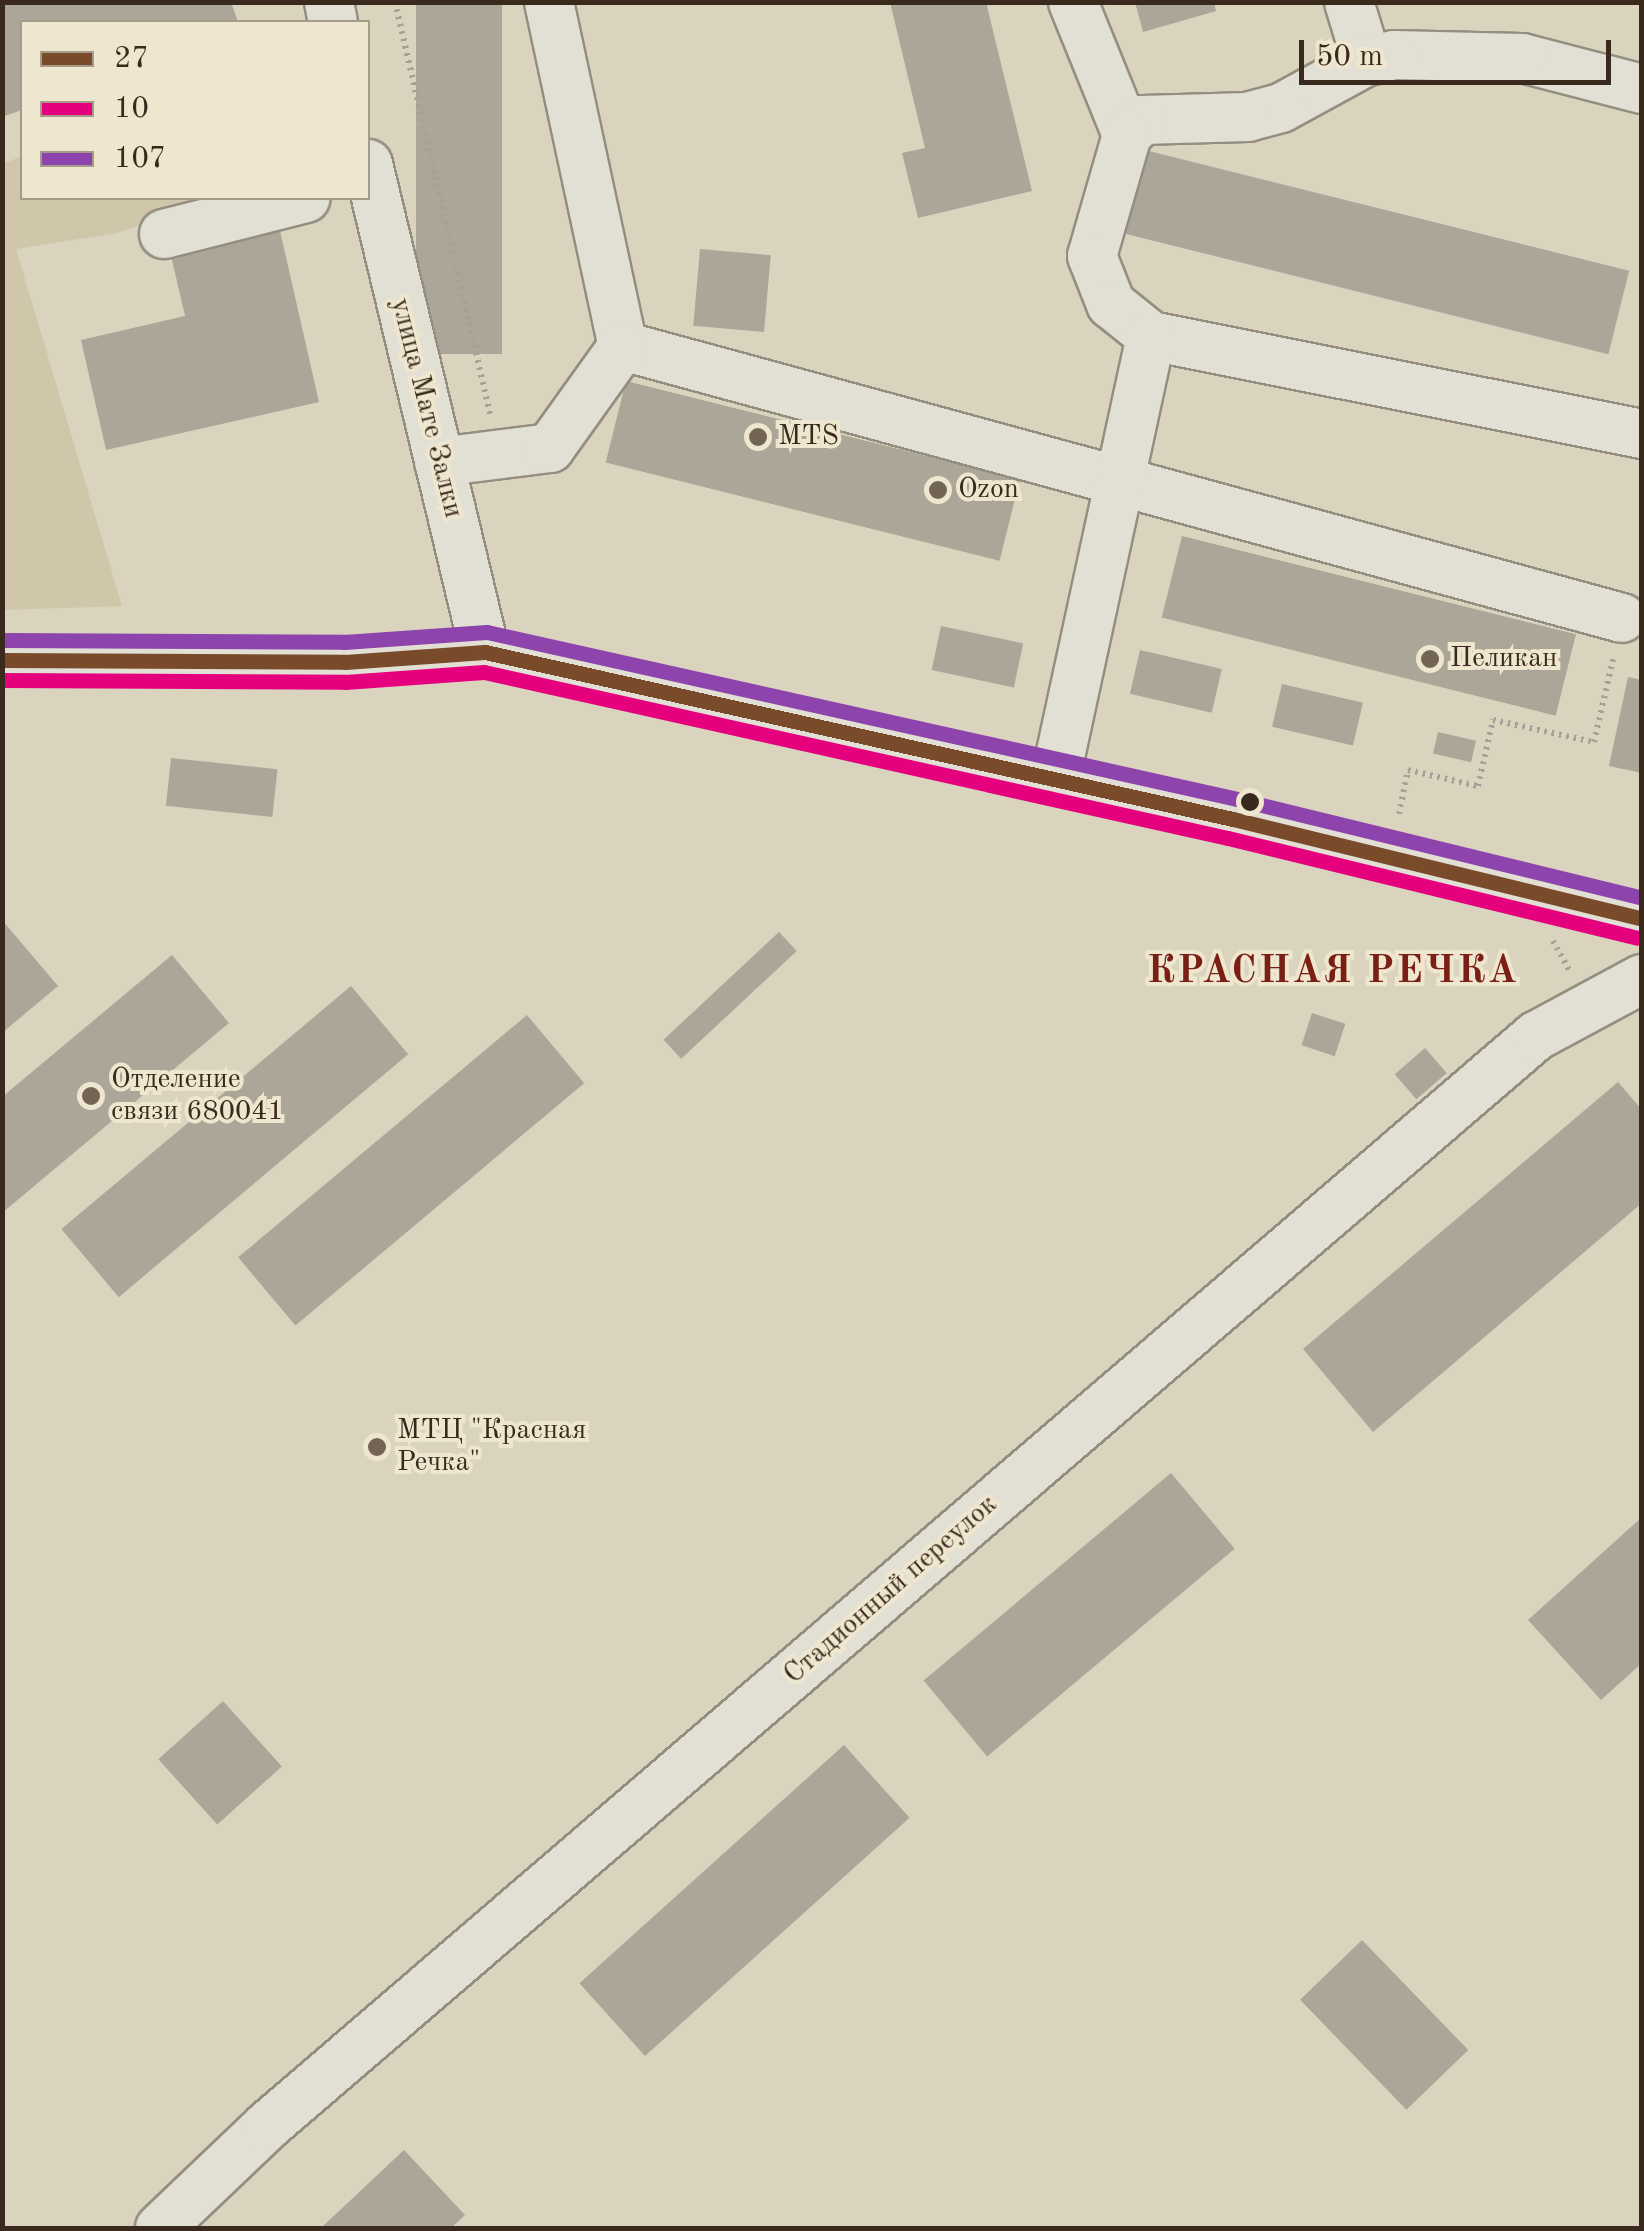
<!DOCTYPE html>
<meta charset="utf-8">
<style>
body{margin:0}
#map{position:relative;width:1644px;height:2231px;overflow:hidden;background:#dad3be;font-family:"Old Standard TT",serif}
div>[style]{position:absolute}
.green>*{inset:0;background:#d0c6aa}
.building>*{inset:0;background:#aca698;transform-origin:0 0}
.path>*{height:6px;margin-top:-3px;transform-origin:0;background:repeating-linear-gradient(90deg,#a5a199 0 2.5px,transparent 0 7.5px)}
.roads{filter:drop-shadow(2px 0 #948e80) drop-shadow(-2px 0 #948e80) drop-shadow(0 2px #948e80) drop-shadow(0 -2px #948e80)}
.minor>*{height:48px;margin:-24px;padding:0 24px;transform-origin:24px;border-radius:24px;background:#e2dfd4}
.bus-1>*{height:15px;margin:-7.5px;padding:0 7.5px;transform-origin:7.5px;border-radius:7.5px;background:#7a4b2a}
.bus-2>*{height:15px;margin:-7.5px;padding:0 7.5px;transform-origin:7.5px;border-radius:7.5px;background:#e5007d}
.bus-3>*{height:15px;margin:-7.5px;padding:0 7.5px;transform-origin:7.5px;border-radius:7.5px;background:#8e44ad}
.dots>*{width:28px;height:28px;translate:-50% -50%;box-sizing:border-box;border:5px solid #eee6ce;border-radius:50%}
span{translate:-50% -50%;white-space:nowrap;text-align:center;line-height:1.15;-webkit-text-stroke:8px #eee6ce;paint-order:stroke}
.street-label{font-size:28px;color:#3a2a1e}
.poi-label{font-size:28px;color:#3a2a1e}
.left{translate:0 -50%;text-align:left}
.district-label{font-size:38px;color:#7a1f14;font-weight:700;letter-spacing:2.5px}
.frame{position:absolute;inset:0;border:5px solid #3a2a1e;pointer-events:none}
.legend{position:absolute;left:20px;top:20px;width:350px;height:180px;box-sizing:border-box;background:#eee6ce;border:2px solid #a69b88;margin:0;padding:12px 18px;list-style:none;font-size:30px;color:#3a2a1e}
.legend li{display:flex;align-items:center;gap:20px;height:50px}
.legend b{width:50px;border:2px solid #a69b88}
.scale{position:absolute;left:1299px;top:40px;width:312px;height:45px;box-sizing:border-box;border:5px solid #3a2a1e;border-top:0;padding-left:12px;font-size:30px;line-height:35px;white-space:nowrap;color:#3a2a1e;-webkit-text-stroke:8px #eee6ce;paint-order:stroke}
</style>
<div id="map">
<div class="green">
<div style="clip-path:polygon(22px 156px,22px 198px,218px 198px,117px 233px,16px 249px,122px 606px,3px 610px,3px 164px)"></div>
</div>
<div class="building">
<div style="clip-path:polygon(2px 2px,231px 2px,238px 22px,22px 22px,22px 110px,2px 117px)"></div>
<div style="left:416px;top:2px;width:86px;height:352px"></div>
<div style="clip-path:polygon(890px 2px,986px 2px,1032px 191px,918px 218px,902px 153px,925px 148px)"></div>
<div style="clip-path:polygon(1135px 2px,1214px 2px,1216px 11px,1143px 32px)"></div>
<div style="left:1145px;top:150px;width:499px;height:86px;rotate:14deg"></div>
<div style="clip-path:polygon(278px 222px,319px 402px,106px 450px,81px 340px,185px 316px,169px 247px)"></div>
<div style="left:700px;top:249px;width:71px;height:77px;rotate:5deg"></div>
<div style="left:626px;top:381px;width:406px;height:84px;rotate:14deg"></div>
<div style="left:1182px;top:536px;width:406px;height:84px;rotate:14deg"></div>
<div style="left:941px;top:626px;width:84px;height:45px;rotate:12deg"></div>
<div style="left:1140px;top:650px;width:84px;height:45px;rotate:13deg"></div>
<div style="clip-path:polygon(1628px 677px,1642px 680px,1642px 773px,1609px 766px)"></div>
<div style="left:1282px;top:684px;width:83px;height:44px;rotate:13deg"></div>
<div style="left:1438px;top:732px;width:39px;height:22px;rotate:13deg"></div>
<div style="left:171px;top:758px;width:107px;height:48px;rotate:6deg"></div>
<div style="clip-path:polygon(2px 920px,58px 986px,2px 1033px)"></div>
<div style="left:779px;top:932px;width:26px;height:158px;rotate:47deg"></div>
<div style="clip-path:polygon(172px 955px,229px 1023px,2px 1213px,2px 1097px)"></div>
<div style="left:351px;top:986px;width:89px;height:378px;rotate:50deg"></div>
<div style="left:1312px;top:1013px;width:35px;height:34px;rotate:18deg"></div>
<div style="left:527px;top:1015px;width:89px;height:377px;rotate:50deg"></div>
<div style="left:1425px;top:1048px;width:33px;height:40px;rotate:49deg"></div>
<div style="clip-path:polygon(1618px 1082px,1642px 1110px,1642px 1203px,1373px 1432px,1303px 1349px)"></div>
<div style="left:1171px;top:1473px;width:99px;height:323px;rotate:50deg"></div>
<div style="clip-path:polygon(1642px 1517px,1642px 1663px,1601px 1700px,1528px 1620px)"></div>
<div style="left:223px;top:1701px;width:88px;height:87px;rotate:48deg"></div>
<div style="left:844px;top:1745px;width:98px;height:356px;rotate:48deg"></div>
<div style="left:1362px;top:1940px;width:153px;height:86px;rotate:46deg"></div>
<div style="clip-path:polygon(404px 2150px,465px 2215px,451px 2228px,321px 2228px)"></div>
</div>
<div class="path">
<div style="left:395px;top:2px;width:424px;rotate:77deg"></div>
<div style="left:1399px;top:814px;width:45px;rotate:-78.4deg"></div>
<div style="left:1408px;top:770px;width:72px;rotate:12.9deg"></div>
<div style="left:1478px;top:786px;width:68px;rotate:-77.2deg"></div>
<div style="left:1493px;top:720px;width:103px;rotate:12.3deg"></div>
<div style="left:1594px;top:742px;width:85px;rotate:-77.1deg"></div>
<div style="left:1553px;top:941px;width:33px;rotate:61deg"></div>
</div>
<div class="roads">
<div class="minor">
<div style="left:329px;top:2px;width:20px;rotate:79deg"></div>
<div style="left:549px;top:2px;width:352px;rotate:77.9deg"></div>
<div style="left:623px;top:346px;width:1035px;rotate:15.23deg"></div>
<div style="left:1073px;top:2px;width:144px;rotate:67.9deg"></div>
<div style="left:1349px;top:2px;width:62px;rotate:73deg"></div>
<div style="left:1642px;top:89px;width:124px;rotate:-165.5deg"></div>
<div style="left:1522px;top:58px;width:128px;rotate:-178.7deg"></div>
<div style="left:1394px;top:55px;width:28px;rotate:167deg"></div>
<div style="left:1367px;top:61px;width:98px;rotate:151.3deg"></div>
<div style="left:1281px;top:108px;width:34px;rotate:165deg"></div>
<div style="left:1248px;top:117px;width:106px;rotate:178.4deg"></div>
<div style="left:1142px;top:120px;width:21px;rotate:135deg"></div>
<div style="left:1127px;top:135px;width:126px;rotate:106.1deg"></div>
<div style="left:1092px;top:256px;width:52px;rotate:68.4deg"></div>
<div style="left:1111px;top:304px;width:51px;rotate:38.7deg"></div>
<div style="left:1151px;top:336px;width:501px;rotate:11.29deg"></div>
<div style="left:368px;top:164px;width:502px;rotate:76.52deg"></div>
<div style="left:164px;top:234px;width:146px;rotate:-14.2deg"></div>
<div style="left:439px;top:462px;width:112px;rotate:-7.2deg"></div>
<div style="left:550px;top:448px;width:125px;rotate:-54.4deg"></div>
<div style="left:2px;top:660px;width:343px;rotate:0.3deg"></div>
<div style="left:345px;top:662px;width:140px;rotate:-4.1deg"></div>
<div style="left:485px;top:652px;width:766px;rotate:12.59deg"></div>
<div style="left:1233px;top:819px;width:421px;rotate:13.7deg"></div>
<div style="left:1055px;top:780px;width:454px;rotate:-77.8deg"></div>
<div style="left:160px;top:2228px;width:148px;rotate:-43.6deg"></div>
<div style="left:267px;top:2126px;width:1673px;rotate:-40.66deg"></div>
<div style="left:1536px;top:1036px;width:120px;rotate:-28.3deg"></div>
</div>
</div>
<div class="bus-1">
<div style="left:2px;top:660px;width:343px;rotate:0.3deg"></div>
<div style="left:345px;top:662px;width:140px;rotate:-4.1deg"></div>
<div style="left:485px;top:652px;width:766px;rotate:12.59deg"></div>
<div style="left:1233px;top:819px;width:421px;rotate:13.7deg"></div>
</div>
<div class="bus-2">
<div style="left:2px;top:680px;width:343px;rotate:0.3deg"></div>
<div style="left:345px;top:682px;width:139px;rotate:-4.1deg"></div>
<div style="left:484px;top:672px;width:762px;rotate:12.58deg"></div>
<div style="left:1228px;top:838px;width:421px;rotate:13.7deg"></div>
</div>
<div class="bus-3">
<div style="left:2px;top:640px;width:342px;rotate:0.3deg"></div>
<div style="left:344px;top:642px;width:143px;rotate:-4deg"></div>
<div style="left:487px;top:632px;width:768px;rotate:12.55deg"></div>
<div style="left:1237px;top:799px;width:417px;rotate:13.7deg"></div>
</div>
<div class="dots">
<div style="left:758px;top:437px;background:#726556"></div>
<div style="left:938px;top:490px;background:#726556"></div>
<div style="left:1430px;top:659px;background:#726556"></div>
<div style="left:1250px;top:802px;background:#3a2a1e"></div>
<div style="left:91px;top:1096px;background:#726556"></div>
<div style="left:377px;top:1447px;background:#726556"></div>
</div>
<div class="street-label">
<span style="left:426px;top:408px;rotate:76deg">улица Мате Залки</span>
<span style="left:891px;top:1590px;rotate:-41deg">Стадионный переулок</span>
</div>
<div class="poi-label">
<span class="left" style="left:778px;top:437px">MTS</span>
<span class="left" style="left:958px;top:490px">Ozon</span>
<span class="left" style="left:1450px;top:659px">Пеликан</span>
<span class="left" style="left:111px;top:1096px">Отделение<br>связи 680041</span>
<span class="left" style="left:397px;top:1447px">МТЦ "Красная<br>Речка"</span>
</div>
<div class="district-label">
<span style="left:1333px;top:973px">КРАСНАЯ РЕЧКА</span>
</div>
<div class="frame"></div>
<ul class="legend">
<li><b style="height:12px;background:#7a4b2a"></b>27</li>
<li><b style="height:12px;background:#e5007d"></b>10</li>
<li><b style="height:12px;background:#8e44ad"></b>107</li>
</ul>
<div class="scale">50 m</div>
</div>
